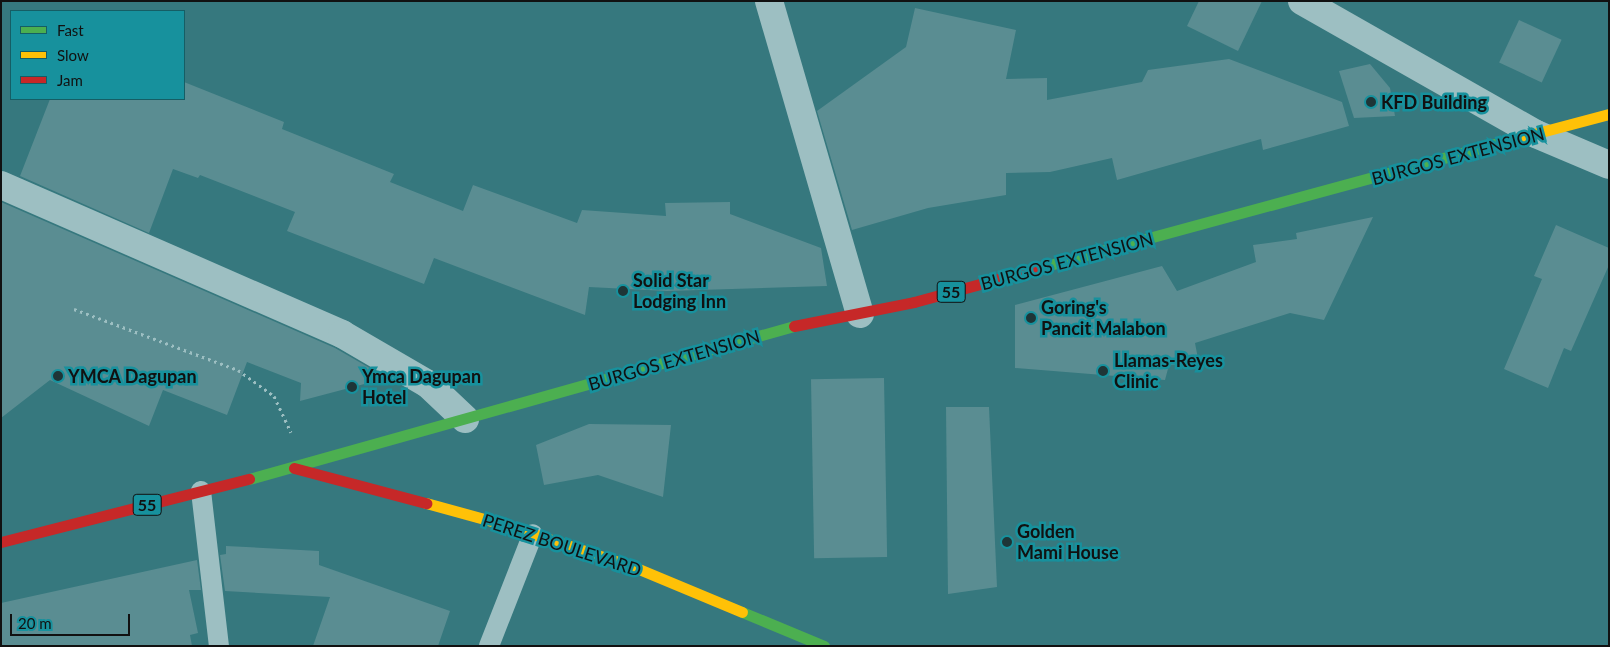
<!DOCTYPE html>
<style>
body{margin:0}
#map{position:relative;width:1610px;height:647px;overflow:hidden;background:#36787e;font-family:Lato,sans-serif}
div>[style]{position:absolute}
.building>*{inset:0;background:#5a8d92;transform-origin:0 0}
.path>*{height:3px;margin-top:-1.5px;transform-origin:0;background:repeating-linear-gradient(90deg,#9dbfc2 0 2.5px,transparent 0 6.5px)}
.lane>*{height:20px;margin:-10px;padding:0 10px;transform-origin:10px;border-radius:10px;background:#9dbfc2}
.street>*{height:28px;margin:-14px;padding:0 14px;transform-origin:14px;border-radius:14px;background:#9dbfc2}
.fast>*{height:11px;margin:-5.5px;padding:0 5.5px;transform-origin:5.5px;border-radius:5.5px;background:#4caf50}
.slow>*{height:11px;margin:-5.5px;padding:0 5.5px;transform-origin:5.5px;border-radius:5.5px;background:#ffc107}
.jam>*{height:11px;margin:-5.5px;padding:0 5.5px;transform-origin:5.5px;border-radius:5.5px;background:#c62828}
.dots>*{width:14px;height:14px;translate:-50% -50%;box-sizing:border-box;border:2px solid #17919d;border-radius:50%}
span{translate:-50% -50%;white-space:nowrap;text-align:center;line-height:1.15;-webkit-text-stroke:5px #17919d;paint-order:stroke}
.shield-label span{padding:1px 4px;background:#17919d;border:1px solid;border-radius:4px;-webkit-text-stroke-width:0}
.shield-label{font-size:16px;color:#111;font-weight:700}
.poi-label{font-size:18px;color:#111;font-weight:700}
.left{translate:0 -50%;text-align:left}
.street-label{font-size:18px;color:#111}
.frame{position:absolute;inset:0;border:2px solid #111;pointer-events:none}
.legend{position:absolute;left:10px;top:10px;width:175px;height:90px;box-sizing:border-box;background:#17919d;border:1px solid #155e65;margin:0;padding:6px 9px;list-style:none;font-size:15px;color:#111}
.legend li{display:flex;align-items:center;gap:10px;height:25px}
.legend b{width:25px;border:1px solid #155e65}
.scale{position:absolute;left:10px;top:614px;width:120px;height:22px;box-sizing:border-box;border:2px solid #111;border-top:0;padding-left:6px;font-size:15px;line-height:18px;white-space:nowrap;color:#111;-webkit-text-stroke:4px #17919d;paint-order:stroke}
</style>
<div id="map">
<div class="building">
<div style="clip-path:polygon(1199px 1px,1262px 1px,1238px 51px,1187px 26px)"></div>
<div style="clip-path:polygon(915px 8px,1016px 30px,1006px 79px,1047px 78px,1047px 100px,1142px 82px,1148px 70px,1229px 59px,1342px 102px,1349px 126px,1263px 150px,1261px 139px,1117px 180px,1112px 158px,1050px 172px,1006px 173px,1006px 195px,928px 208px,852px 230px,817px 111px,906px 47px)"></div>
<div style="left:1519px;top:20px;width:47px;height:47px;rotate:25deg"></div>
<div style="clip-path:polygon(1370px 64px,1390px 88px,1395px 116px,1354px 118px,1339px 71px)"></div>
<div style="clip-path:polygon(184px 82px,284px 122px,282px 129px,394px 174px,390px 182px,463px 211px,473px 185px,577px 223px,582px 210px,666px 216px,665px 203px,730px 202px,730px 214px,821px 248px,827px 286px,667px 291px,589px 287px,585px 315px,434px 258px,424px 284px,287px 231px,295px 212px,200px 175px,198px 178px,173px 169px,149px 233px,20px 176px,50px 99px,184px 99px)"></div>
<div style="clip-path:polygon(1px 202px,335px 348px,387px 378px,300px 401px,301px 383px,247px 362px,227px 415px,163px 390px,149px 426px,50px 380px,1px 418px)"></div>
<div style="clip-path:polygon(1373px 217px,1324px 320px,1290px 313px,1195px 343px,1199px 364px,1169px 365px,1165px 380px,1015px 368px,1015px 305px,1162px 266px,1177px 291px,1256px 262px,1253px 245px,1297px 239px,1296px 233px)"></div>
<div style="clip-path:polygon(1556px 225px,1609px 248px,1609px 265px,1571px 351px,1564px 348px,1548px 388px,1504px 369px,1542px 279px,1534px 276px)"></div>
<div style="left:884px;top:378px;width:179px;height:73px;rotate:89deg"></div>
<div style="clip-path:polygon(946px 407px,989px 407px,997px 587px,948px 594px)"></div>
<div style="clip-path:polygon(589px 424px,671px 425px,663px 497px,598px 475px,544px 485px,536px 445px)"></div>
<div style="clip-path:polygon(226px 546px,319px 551px,319px 565px,450px 611px,438px 646px,313px 646px,330px 597px,225px 591px,220px 555px,226px 554px)"></div>
<div style="clip-path:polygon(197px 560px,201px 590px,189px 590px,198px 633px,190px 635px,192px 646px,1px 646px,1px 603px)"></div>
</div>
<div class="path">
<div style="left:74px;top:309px;width:175px;rotate:20.4deg"></div>
<div style="left:238px;top:370px;width:44px;rotate:35.8deg"></div>
<div style="left:274px;top:396px;width:40px;rotate:65deg"></div>
</div>
<div class="lane">
<div style="left:201px;top:491px;width:156px;rotate:83.4deg"></div>
<div style="left:489px;top:646px;width:120px;rotate:-68.6deg"></div>
</div>
<div class="street">
<div style="left:769px;top:1px;width:326px;rotate:73.8deg"></div>
<div style="left:1302px;top:1px;width:269px;rotate:29.6deg"></div>
<div style="left:1536px;top:134px;width:79px;rotate:23deg"></div>
<div style="left:1px;top:185px;width:372px;rotate:23.6deg"></div>
<div style="left:342px;top:334px;width:99px;rotate:30.2deg"></div>
<div style="left:428px;top:384px;width:51px;rotate:43.4deg"></div>
</div>
<div class="fast">
<div style="left:1042px;top:267px;width:486px;rotate:-15.2deg"></div>
<div style="left:249px;top:479px;width:566px;rotate:-15.68deg"></div>
<div style="left:742px;top:612px;width:89px;rotate:22.5deg"></div>
</div>
<div class="slow">
<div style="left:1511px;top:140px;width:101px;rotate:-14.9deg"></div>
<div style="left:426px;top:503px;width:83px;rotate:15.4deg"></div>
<div style="left:506px;top:525px;width:135px;rotate:18.2deg"></div>
<div style="left:634px;top:567px;width:117px;rotate:22.6deg"></div>
</div>
<div class="jam">
<div style="left:794px;top:326px;width:122px;rotate:-11.3deg"></div>
<div style="left:914px;top:302px;width:133px;rotate:-15.3deg"></div>
<div style="left:294px;top:468px;width:137px;rotate:14.9deg"></div>
<div style="left:1px;top:542px;width:256px;rotate:-14.3deg"></div>
</div>
<div class="dots">
<div style="left:1371px;top:102px;background:#1e3537"></div>
<div style="left:623px;top:291px;background:#1e3537"></div>
<div style="left:1031px;top:318px;background:#1e3537"></div>
<div style="left:1103px;top:371px;background:#1e3537"></div>
<div style="left:58px;top:376px;background:#1e3537"></div>
<div style="left:352px;top:387px;background:#1e3537"></div>
<div style="left:1007px;top:542px;background:#1e3537"></div>
</div>
<div class="shield-label">
<span style="left:951px;top:292px">55</span>
<span style="left:147px;top:505px">55</span>
</div>
<div class="poi-label">
<span class="left" style="left:1381px;top:102px">KFD Building</span>
<span class="left" style="left:633px;top:291px">Solid Star<br>Lodging Inn</span>
<span class="left" style="left:1041px;top:318px">Goring's<br>Pancit Malabon</span>
<span class="left" style="left:1114px;top:371px">Llamas-Reyes<br>Clinic</span>
<span class="left" style="left:68px;top:376px">YMCA Dagupan</span>
<span class="left" style="left:362px;top:387px">Ymca Dagupan<br>Hotel</span>
<span class="left" style="left:1017px;top:542px">Golden<br>Mami House</span>
</div>
<div class="street-label">
<span style="left:1458px;top:156px;rotate:-15deg">BURGOS EXTENSION</span>
<span style="left:1067px;top:261px;rotate:-15deg">BURGOS EXTENSION</span>
<span style="left:674px;top:360px;rotate:-16deg">BURGOS EXTENSION</span>
<span style="left:562px;top:545px;rotate:18deg">PEREZ BOULEVARD</span>
</div>
<div class="frame"></div>
<ul class="legend">
<li><b style="height:6px;background:#4caf50"></b>Fast</li>
<li><b style="height:6px;background:#ffc107"></b>Slow</li>
<li><b style="height:6px;background:#c62828"></b>Jam</li>
</ul>
<div class="scale">20 m</div>
</div>
